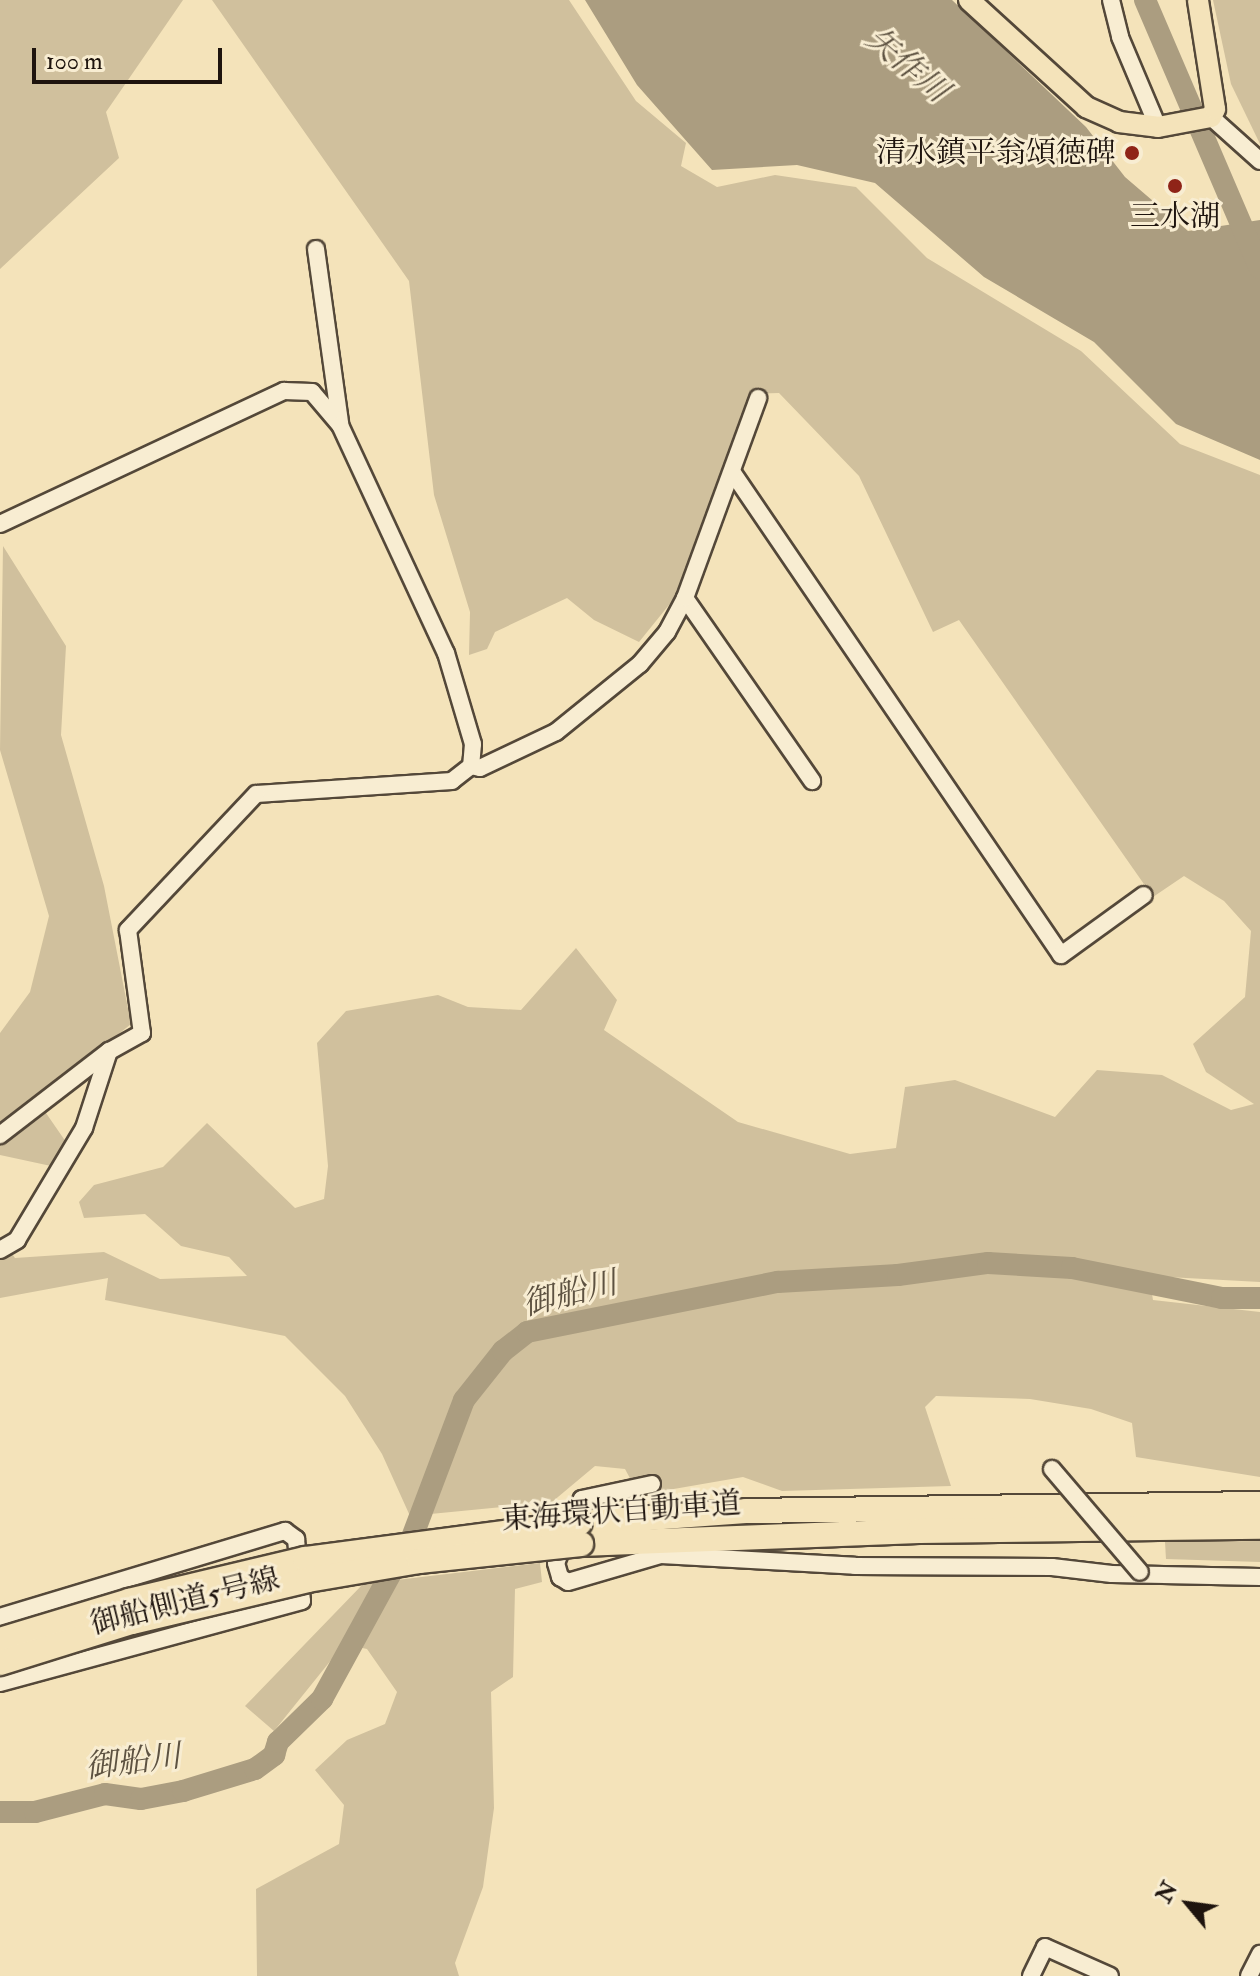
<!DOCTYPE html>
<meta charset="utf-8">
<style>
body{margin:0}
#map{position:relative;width:1260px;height:1976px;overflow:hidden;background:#f4e3ba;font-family:"IM FELL Double Pica","Noto Serif JP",serif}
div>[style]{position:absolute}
.green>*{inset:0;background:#d0c09d}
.water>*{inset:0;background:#ab9d80}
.river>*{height:22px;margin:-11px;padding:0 11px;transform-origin:11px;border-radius:11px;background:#ab9d80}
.roads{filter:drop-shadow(2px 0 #544839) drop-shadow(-2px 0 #544839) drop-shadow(0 2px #544839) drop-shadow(0 -2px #544839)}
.minor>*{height:16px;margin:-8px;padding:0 8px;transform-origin:8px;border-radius:8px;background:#f8edd2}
.major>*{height:20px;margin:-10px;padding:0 10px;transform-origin:10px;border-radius:10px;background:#f4e3ba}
.highway>*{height:24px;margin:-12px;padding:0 12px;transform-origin:12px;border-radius:12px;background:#f4e3ba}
.bridges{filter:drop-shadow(2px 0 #544839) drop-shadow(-2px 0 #544839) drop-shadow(0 2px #544839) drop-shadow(0 -2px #544839)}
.minor-bridge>*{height:16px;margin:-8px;padding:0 8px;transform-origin:8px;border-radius:8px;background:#f8edd2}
.highway-bridge>*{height:24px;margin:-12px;padding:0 12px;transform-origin:12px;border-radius:12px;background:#f4e3ba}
.dots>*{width:22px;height:22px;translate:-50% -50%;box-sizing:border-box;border:4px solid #f8edd2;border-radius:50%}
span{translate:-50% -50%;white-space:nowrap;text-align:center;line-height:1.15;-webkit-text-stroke:6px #f8edd2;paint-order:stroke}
.poi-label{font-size:30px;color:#1e140e}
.right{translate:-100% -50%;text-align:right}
.street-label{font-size:30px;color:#1e140e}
.water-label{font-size:32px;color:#5d5241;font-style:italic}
.north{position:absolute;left:1148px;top:1864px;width:80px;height:80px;-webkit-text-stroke:6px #f8edd2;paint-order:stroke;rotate:299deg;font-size:22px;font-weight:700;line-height:32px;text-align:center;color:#1e140e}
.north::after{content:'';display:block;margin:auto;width:28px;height:36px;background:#1e140e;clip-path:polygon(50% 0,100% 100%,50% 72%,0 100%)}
.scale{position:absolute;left:32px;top:48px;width:190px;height:36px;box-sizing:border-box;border:4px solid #1e140e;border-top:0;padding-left:10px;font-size:24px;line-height:28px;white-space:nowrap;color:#1e140e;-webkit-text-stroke:6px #f8edd2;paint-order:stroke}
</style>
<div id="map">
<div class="green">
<div style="clip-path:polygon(0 0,183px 0,106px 112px,119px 158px,0 269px)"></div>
<div style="clip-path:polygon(212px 0,569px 0,636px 101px,686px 143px,681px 166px,717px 187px,775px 175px,856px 187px,927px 258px,1081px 351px,1180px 444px,1260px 475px,1260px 1282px,1149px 1276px,1153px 1300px,1260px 1312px,1260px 1477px,1136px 1457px,1132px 1423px,1091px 1409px,1030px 1399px,936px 1396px,925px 1407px,951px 1486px,782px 1491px,743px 1477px,639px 1495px,625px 1469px,595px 1466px,552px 1502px,410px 1516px,382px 1454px,345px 1396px,285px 1336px,105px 1300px,108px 1278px,0 1298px,0 1237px,15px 1258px,104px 1252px,160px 1279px,247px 1276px,229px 1257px,181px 1246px,145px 1214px,84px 1218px,79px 1202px,94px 1185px,163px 1167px,207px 1123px,295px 1208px,324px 1199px,328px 1166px,317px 1043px,346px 1011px,438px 995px,468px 1007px,521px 1010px,576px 948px,617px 1000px,604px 1030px,738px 1122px,850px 1154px,896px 1148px,905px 1087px,955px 1080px,1055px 1117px,1097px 1070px,1162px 1075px,1231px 1110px,1254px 1104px,1206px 1072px,1193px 1044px,1245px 997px,1251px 931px,1224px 901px,1184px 876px,1153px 897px,959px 620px,933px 632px,859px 476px,779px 393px,751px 394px,677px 595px,639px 642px,594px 620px,567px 598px,495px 632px,487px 649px,469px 655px,470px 612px,434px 495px,409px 281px)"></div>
<div style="clip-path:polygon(1213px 0,1260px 0,1260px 144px,1231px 84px)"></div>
<div style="clip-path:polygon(3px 546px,66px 646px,61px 735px,104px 886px,131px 1024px,37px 1100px,66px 1142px,51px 1166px,0 1155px,0 1033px,30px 992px,49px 916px,0 750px)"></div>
<div style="clip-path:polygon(1260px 1541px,1260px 1562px,1166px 1559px,1165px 1542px)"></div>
<div style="clip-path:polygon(540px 1563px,542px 1582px,515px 1589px,513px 1677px,491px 1692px,494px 1808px,483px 1887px,455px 1963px,459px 1976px,257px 1976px,256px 1889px,339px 1844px,344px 1805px,315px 1770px,347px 1740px,385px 1724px,397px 1692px,367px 1649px,344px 1644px,274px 1731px,245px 1706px,363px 1584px)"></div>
</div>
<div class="water">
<div style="clip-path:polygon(585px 0,952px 0,1086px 127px,1125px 177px,1188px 231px,1260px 220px,1260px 460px,1176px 424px,1094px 342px,984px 277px,875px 183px,797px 165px,712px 170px,637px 85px)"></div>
</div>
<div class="river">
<div style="left:1145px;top:0;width:292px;rotate:66.8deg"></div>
<div style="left:0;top:1812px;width:35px"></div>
<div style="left:35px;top:1812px;width:72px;rotate:-14.4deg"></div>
<div style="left:105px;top:1794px;width:36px;rotate:8deg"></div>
<div style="left:141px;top:1799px;width:43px;rotate:-10.8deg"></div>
<div style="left:183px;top:1791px;width:75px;rotate:-17deg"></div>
<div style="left:255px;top:1769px;width:24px;rotate:-36deg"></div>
<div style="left:274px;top:1755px;width:14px;rotate:-73deg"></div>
<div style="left:278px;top:1742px;width:62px;rotate:-44.3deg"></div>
<div style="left:322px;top:1699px;width:146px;rotate:-61.3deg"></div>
<div style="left:392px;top:1571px;width:20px;rotate:-49deg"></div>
<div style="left:405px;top:1556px;width:167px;rotate:-69.3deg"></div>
<div style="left:464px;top:1400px;width:63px;rotate:-51.5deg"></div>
<div style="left:503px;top:1351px;width:31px;rotate:-38deg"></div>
<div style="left:527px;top:1332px;width:256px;rotate:-11.3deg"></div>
<div style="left:778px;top:1282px;width:120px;rotate:-3.3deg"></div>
<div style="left:898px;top:1275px;width:91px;rotate:-7.6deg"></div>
<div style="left:988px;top:1263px;width:84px;rotate:3.4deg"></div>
<div style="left:1072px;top:1268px;width:153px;rotate:11.3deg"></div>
<div style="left:1222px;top:1298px;width:38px"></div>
</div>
<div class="roads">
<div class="minor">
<div style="left:1111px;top:0;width:38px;rotate:76deg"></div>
<div style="left:1120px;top:37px;width:98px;rotate:67.1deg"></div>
<div style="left:1211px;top:117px;width:66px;rotate:41.9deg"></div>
<div style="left:316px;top:249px;width:176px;rotate:82.1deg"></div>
<div style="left:733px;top:473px;width:583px;rotate:55.76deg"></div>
<div style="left:1061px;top:955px;width:102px;rotate:-35.9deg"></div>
<div style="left:0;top:524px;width:314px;rotate:-25.1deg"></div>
<div style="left:284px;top:391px;width:28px;rotate:2deg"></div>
<div style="left:312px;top:392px;width:43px;rotate:49.7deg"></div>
<div style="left:340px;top:425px;width:251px;rotate:65.1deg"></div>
<div style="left:446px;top:653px;width:95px;rotate:73.5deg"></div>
<div style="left:473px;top:744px;width:22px;rotate:95deg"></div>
<div style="left:471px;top:766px;width:24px;rotate:142deg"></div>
<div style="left:452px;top:781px;width:196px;rotate:176.2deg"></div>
<div style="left:256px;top:794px;width:187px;rotate:133.3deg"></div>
<div style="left:128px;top:930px;width:104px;rotate:82.3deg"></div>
<div style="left:142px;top:1033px;width:38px;rotate:151deg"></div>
<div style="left:109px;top:1051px;width:138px;rotate:142.4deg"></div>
<div style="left:685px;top:598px;width:223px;rotate:55.2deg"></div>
<div style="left:471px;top:766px;width:9px;rotate:13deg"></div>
<div style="left:480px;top:768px;width:84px;rotate:-25.3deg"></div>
<div style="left:556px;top:732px;width:108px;rotate:-39deg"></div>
<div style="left:640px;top:664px;width:42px;rotate:-49.8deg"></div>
<div style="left:667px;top:632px;width:38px;rotate:-62deg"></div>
<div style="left:685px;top:598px;width:213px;rotate:-69.9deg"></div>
<div style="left:0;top:1250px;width:20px;rotate:-30deg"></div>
<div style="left:17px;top:1240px;width:131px;rotate:-59.1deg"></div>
<div style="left:84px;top:1128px;width:81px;rotate:-72deg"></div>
<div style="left:652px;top:1484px;width:72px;rotate:167.9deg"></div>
<div style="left:582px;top:1499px;width:69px;rotate:112.1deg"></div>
<div style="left:556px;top:1563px;width:15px;rotate:74deg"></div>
<div style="left:560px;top:1577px;width:9px;rotate:32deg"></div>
<div style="left:568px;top:1582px;width:97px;rotate:-16.2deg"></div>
<div style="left:661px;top:1555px;width:194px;rotate:3.2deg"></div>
<div style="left:855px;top:1566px;width:197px;rotate:0.3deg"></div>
<div style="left:1052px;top:1567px;width:60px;rotate:6.7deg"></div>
<div style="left:1112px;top:1574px;width:148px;rotate:1.2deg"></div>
<div style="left:0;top:1617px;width:298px;rotate:-16.8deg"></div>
<div style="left:285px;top:1531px;width:14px;rotate:36deg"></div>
<div style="left:296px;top:1539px;width:62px;rotate:84.5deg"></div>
<div style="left:302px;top:1601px;width:313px;rotate:164.8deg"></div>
<div style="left:1031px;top:1976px;width:32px;rotate:-64deg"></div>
<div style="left:1045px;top:1947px;width:71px;rotate:24deg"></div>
<div style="left:1249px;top:1976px;width:25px;rotate:-63deg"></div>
</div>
<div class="major">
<div style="left:969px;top:0;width:159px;rotate:42.4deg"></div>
<div style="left:1086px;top:107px;width:36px;rotate:24deg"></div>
<div style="left:1119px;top:122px;width:39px;rotate:7deg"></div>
<div style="left:1158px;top:127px;width:54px;rotate:-10.7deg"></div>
<div style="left:1211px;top:117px;width:9px;rotate:-63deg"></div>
<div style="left:1215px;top:109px;width:110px;rotate:-98.9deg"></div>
</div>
<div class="highway">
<div style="left:580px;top:1523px;width:166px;rotate:-4.1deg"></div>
<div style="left:746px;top:1511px;width:514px;rotate:-0.78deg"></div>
<div style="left:581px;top:1544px;width:338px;rotate:-2.2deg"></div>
<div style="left:919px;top:1531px;width:341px;rotate:-0.7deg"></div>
</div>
</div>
<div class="bridges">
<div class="minor-bridge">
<div style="left:1052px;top:1469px;width:135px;rotate:49.5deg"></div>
</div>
<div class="highway-bridge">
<div style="left:0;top:1640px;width:135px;rotate:-16.8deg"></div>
<div style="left:129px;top:1601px;width:181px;rotate:-13.4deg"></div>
<div style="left:305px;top:1559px;width:277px;rotate:-7.5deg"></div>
<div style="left:0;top:1663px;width:138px;rotate:-17.3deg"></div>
<div style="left:132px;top:1622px;width:181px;rotate:-13.4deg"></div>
<div style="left:308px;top:1580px;width:113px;rotate:-9.7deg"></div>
<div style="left:419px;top:1561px;width:163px;rotate:-6deg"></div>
</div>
</div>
<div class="dots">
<div style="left:1132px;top:153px;background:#8f2418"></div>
<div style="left:1175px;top:186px;background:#8f2418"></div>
</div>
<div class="poi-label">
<span class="right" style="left:1116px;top:153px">清水鎮平翁頌徳碑</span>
<span style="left:1175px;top:217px">三水湖</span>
</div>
<div class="street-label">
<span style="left:621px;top:1512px;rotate:-4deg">東海環状自動車道</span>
<span style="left:185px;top:1602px;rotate:-14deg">御船側道5号線</span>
</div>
<div class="water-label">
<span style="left:907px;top:65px;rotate:40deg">矢作川</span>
<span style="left:570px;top:1294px;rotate:-14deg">御船川</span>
<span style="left:133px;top:1762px;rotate:-7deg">御船川</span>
</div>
<div class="north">N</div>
<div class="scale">100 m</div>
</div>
